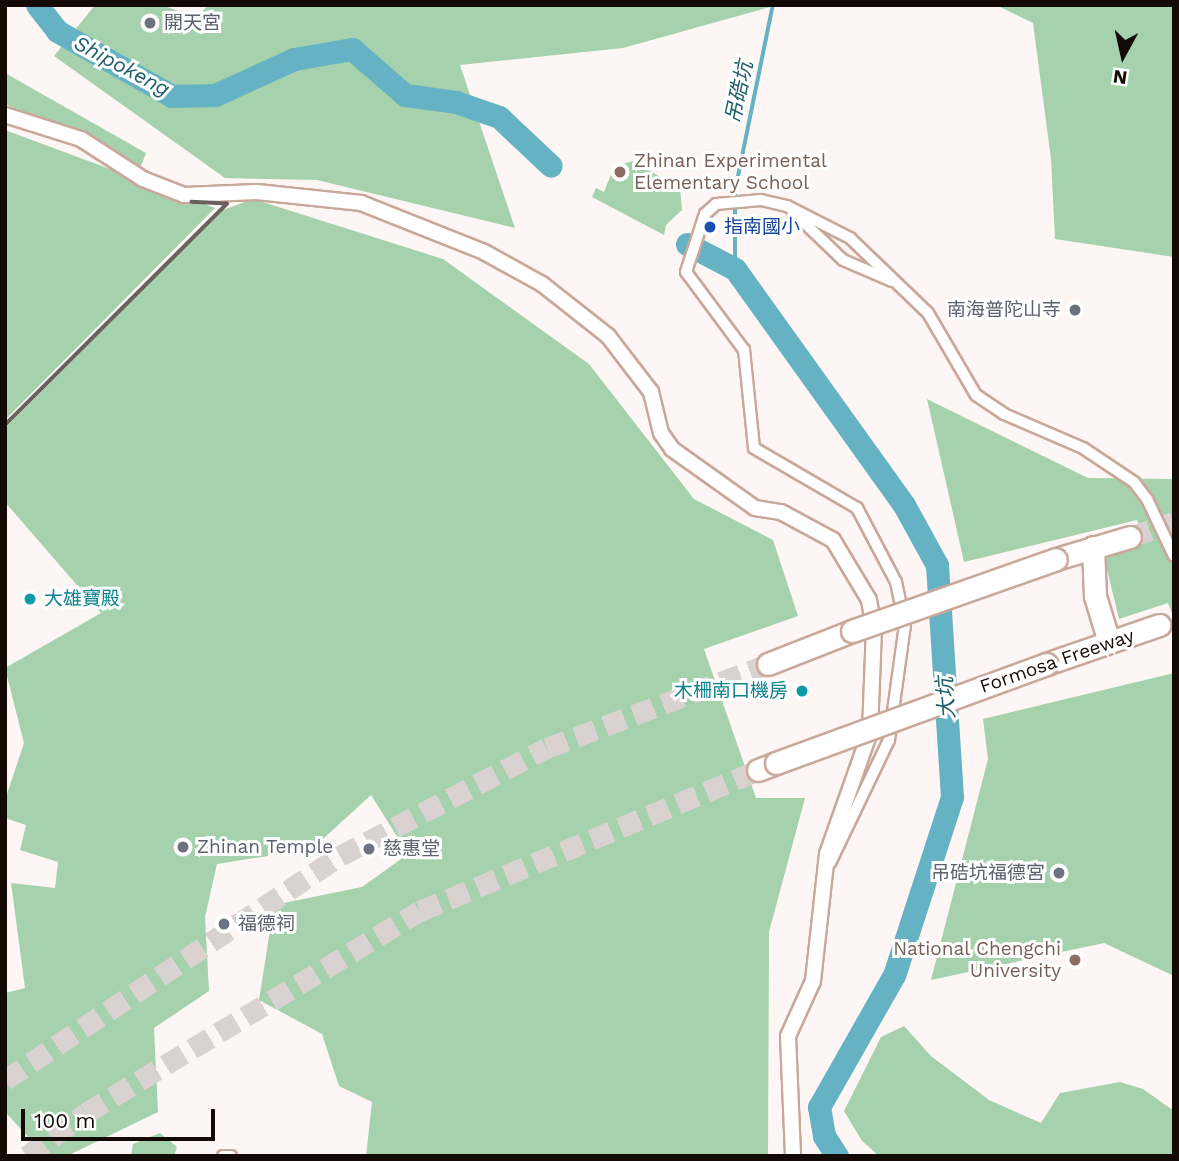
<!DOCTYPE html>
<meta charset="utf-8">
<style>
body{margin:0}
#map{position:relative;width:1179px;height:1161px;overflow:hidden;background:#fdf6f4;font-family:"Work Sans","Noto Sans TC",sans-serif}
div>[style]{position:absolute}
.green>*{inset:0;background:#a5d2ac}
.stream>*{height:3.5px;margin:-1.75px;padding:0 1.75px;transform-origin:1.75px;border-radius:1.75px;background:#64b2c3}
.river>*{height:23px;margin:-11.5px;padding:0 11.5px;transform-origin:11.5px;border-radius:11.5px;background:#64b2c3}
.motorway-tunnel>*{height:21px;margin-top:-10.5px;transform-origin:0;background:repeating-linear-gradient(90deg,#dad2d0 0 21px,transparent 0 31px)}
.roads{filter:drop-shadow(2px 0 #c8a89b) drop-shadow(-2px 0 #c8a89b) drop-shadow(0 2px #c8a89b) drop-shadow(0 -2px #c8a89b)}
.minor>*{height:10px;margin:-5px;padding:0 5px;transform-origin:5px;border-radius:5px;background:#fff}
.tertiary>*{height:14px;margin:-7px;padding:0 7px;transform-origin:7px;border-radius:7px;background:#fff}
.motorway>*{height:21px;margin:-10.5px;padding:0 10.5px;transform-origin:10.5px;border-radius:10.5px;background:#fff}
.rail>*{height:3.5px;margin:-1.75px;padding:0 1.75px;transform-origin:1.75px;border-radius:1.75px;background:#69605d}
.bridges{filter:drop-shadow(2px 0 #c8a89b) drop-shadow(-2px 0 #c8a89b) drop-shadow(0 2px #c8a89b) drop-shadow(0 -2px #c8a89b)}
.motorway-bridge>*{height:21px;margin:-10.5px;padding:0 10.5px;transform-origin:10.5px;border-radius:10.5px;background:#fff}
.dots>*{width:19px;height:19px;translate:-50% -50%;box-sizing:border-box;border:4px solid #fff;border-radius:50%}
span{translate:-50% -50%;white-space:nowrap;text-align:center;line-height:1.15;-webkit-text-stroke:6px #fff;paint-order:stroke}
.worship-label{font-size:19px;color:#5b616d}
.left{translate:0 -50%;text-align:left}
.right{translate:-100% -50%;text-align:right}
.education-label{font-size:19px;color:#785e54}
.transit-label{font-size:19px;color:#164399}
.culture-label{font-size:19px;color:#0d838f}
.street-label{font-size:19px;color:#130905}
.water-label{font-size:21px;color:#1f5e6b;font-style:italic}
.frame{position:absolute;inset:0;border:7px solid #130905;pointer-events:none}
.north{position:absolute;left:1088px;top:21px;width:70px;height:70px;-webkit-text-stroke:5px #fff;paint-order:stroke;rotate:188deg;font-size:19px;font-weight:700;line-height:28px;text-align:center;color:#130905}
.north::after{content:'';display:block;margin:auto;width:24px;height:32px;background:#130905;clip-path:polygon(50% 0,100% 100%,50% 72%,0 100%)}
.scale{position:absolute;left:21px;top:1109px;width:194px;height:32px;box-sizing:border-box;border:4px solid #130905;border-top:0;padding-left:9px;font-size:21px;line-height:24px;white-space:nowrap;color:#130905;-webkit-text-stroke:5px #fff;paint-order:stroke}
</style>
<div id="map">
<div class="green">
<div style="clip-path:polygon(95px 5px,162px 5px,197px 18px,208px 5px,777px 5px,623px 48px,460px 65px,515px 228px,317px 180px,225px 178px,54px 56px)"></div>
<div style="clip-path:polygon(996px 5px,1174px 5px,1174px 257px,1055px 239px,1051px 159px,1033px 23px)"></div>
<div style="clip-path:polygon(5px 73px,146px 153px,141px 166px,5px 104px)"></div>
<div style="clip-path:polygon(5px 130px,215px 208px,5px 420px)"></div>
<div style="clip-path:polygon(632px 161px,680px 188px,682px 210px,666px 225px,664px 235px,592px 197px,596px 188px,604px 192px,614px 167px)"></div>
<div style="clip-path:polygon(253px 199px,443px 259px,589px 364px,694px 499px,773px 540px,798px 616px,704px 649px,756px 798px,805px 798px,769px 932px,768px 1156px,366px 1156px,372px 1102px,339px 1086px,322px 1034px,259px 1000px,274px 905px,362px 887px,408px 854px,371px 795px,312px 849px,217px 864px,205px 917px,209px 991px,154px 1028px,158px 1112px,67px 1156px,46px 1156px,5px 1112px,5px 993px,25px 988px,11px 883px,55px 888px,58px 862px,20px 850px,26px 825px,5px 818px,5px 800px,24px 743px,5px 668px,101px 613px,5px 502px,5px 428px,220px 211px)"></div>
<div style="clip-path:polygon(927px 399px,1088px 478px,1174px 479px,1174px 618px,1168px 603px,1119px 619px,1104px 557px,1145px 541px,1137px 520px,964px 562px)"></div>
<div style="clip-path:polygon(1174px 673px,1174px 976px,1104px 943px,931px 980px,988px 759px,983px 719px)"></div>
<div style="clip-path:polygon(904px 1026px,931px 1056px,989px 1100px,1041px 1123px,1060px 1093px,1120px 1082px,1143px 1089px,1174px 1111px,1174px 1156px,879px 1156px,862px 1141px,844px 1111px,881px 1037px)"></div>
<div style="clip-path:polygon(160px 1133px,177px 1147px,174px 1156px,131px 1156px,133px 1144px)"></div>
</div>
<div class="stream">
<div style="left:735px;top:269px;width:78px;rotate:-90deg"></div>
<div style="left:735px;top:191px;width:190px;rotate:-78.5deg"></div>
</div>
<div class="river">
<div style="left:37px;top:5px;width:33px;rotate:52deg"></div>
<div style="left:57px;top:31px;width:132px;rotate:29.5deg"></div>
<div style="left:172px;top:96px;width:43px;rotate:-1.3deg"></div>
<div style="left:215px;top:95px;width:87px;rotate:-24.5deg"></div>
<div style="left:294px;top:59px;width:59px;rotate:-9.8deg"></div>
<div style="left:352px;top:49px;width:70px;rotate:41deg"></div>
<div style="left:405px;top:95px;width:51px;rotate:7.8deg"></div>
<div style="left:456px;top:102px;width:46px;rotate:19.2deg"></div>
<div style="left:499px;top:117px;width:71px;rotate:43.3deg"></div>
<div style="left:687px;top:244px;width:54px;rotate:27.5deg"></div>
<div style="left:735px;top:269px;width:290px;rotate:54.4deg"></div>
<div style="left:904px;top:505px;width:68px;rotate:61.2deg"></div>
<div style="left:937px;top:565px;width:232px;rotate:86.3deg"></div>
<div style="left:952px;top:797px;width:187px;rotate:108deg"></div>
<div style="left:894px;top:975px;width:152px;rotate:119.6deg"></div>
<div style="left:819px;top:1107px;width:29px;rotate:80deg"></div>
<div style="left:824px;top:1136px;width:24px;rotate:57deg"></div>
</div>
<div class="motorway-tunnel">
<div style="left:1130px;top:537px;width:46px;rotate:-18.8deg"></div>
<div style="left:5px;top:1080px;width:403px;rotate:-33.8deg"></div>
<div style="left:340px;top:856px;width:233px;rotate:-27.6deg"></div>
<div style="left:547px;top:748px;width:236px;rotate:-20.8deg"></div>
<div style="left:27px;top:1156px;width:73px;rotate:-36.1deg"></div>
<div style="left:86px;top:1113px;width:390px;rotate:-31.2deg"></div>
<div style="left:420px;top:911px;width:366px;rotate:-22.6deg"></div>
</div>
<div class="roads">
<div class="minor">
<div style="left:793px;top:212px;width:69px;rotate:43.8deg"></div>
<div style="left:843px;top:260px;width:53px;rotate:23.2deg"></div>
<div style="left:830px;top:863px;width:136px;rotate:-64.4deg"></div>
<div style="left:889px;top:740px;width:117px;rotate:-82.1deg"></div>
<div style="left:905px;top:624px;width:43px;rotate:-102.1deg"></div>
<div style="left:896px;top:582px;width:84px;rotate:-117.8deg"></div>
<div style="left:857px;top:508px;width:119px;rotate:-149.8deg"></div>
<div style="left:754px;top:448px;width:99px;rotate:-95.8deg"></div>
<div style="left:744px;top:350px;width:97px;rotate:-126.6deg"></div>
<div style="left:686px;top:272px;width:61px;rotate:-71.9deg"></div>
<div style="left:705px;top:214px;width:15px;rotate:-42deg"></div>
<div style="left:716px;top:204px;width:45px;rotate:-5.1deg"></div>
<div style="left:761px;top:200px;width:27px;rotate:13deg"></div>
<div style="left:787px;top:206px;width:71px;rotate:26.9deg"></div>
<div style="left:850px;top:238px;width:108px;rotate:43.9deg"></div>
<div style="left:928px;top:313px;width:95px;rotate:59.7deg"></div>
<div style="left:976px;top:395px;width:34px;rotate:34deg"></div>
<div style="left:1004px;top:414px;width:86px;rotate:23.3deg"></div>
<div style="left:1083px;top:448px;width:61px;rotate:33.7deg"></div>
<div style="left:1134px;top:482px;width:21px;rotate:53deg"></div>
<div style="left:1147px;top:499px;width:63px;rotate:64.7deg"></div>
<div style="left:223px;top:1156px;width:8px"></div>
</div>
<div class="tertiary">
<div style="left:5px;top:115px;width:80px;rotate:17.5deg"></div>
<div style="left:81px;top:139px;width:74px;rotate:32.8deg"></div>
<div style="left:143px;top:179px;width:44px;rotate:21.3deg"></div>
<div style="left:184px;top:195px;width:73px;rotate:-2.4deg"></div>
<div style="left:257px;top:192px;width:105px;rotate:6deg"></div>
<div style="left:361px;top:203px;width:132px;rotate:21.7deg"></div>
<div style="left:484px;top:252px;width:66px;rotate:28.9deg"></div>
<div style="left:542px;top:284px;width:84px;rotate:38.2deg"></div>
<div style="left:608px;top:336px;width:71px;rotate:52.5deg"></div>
<div style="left:651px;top:392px;width:42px;rotate:76.3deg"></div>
<div style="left:661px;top:433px;width:19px;rotate:55deg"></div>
<div style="left:672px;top:449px;width:102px;rotate:35.4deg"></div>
<div style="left:755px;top:508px;width:26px;rotate:9deg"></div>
<div style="left:781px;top:512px;width:59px;rotate:28.3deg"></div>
<div style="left:833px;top:540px;width:70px;rotate:59deg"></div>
<div style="left:869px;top:600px;width:28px;rotate:80deg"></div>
<div style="left:874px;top:628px;width:104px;rotate:92.2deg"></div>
<div style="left:870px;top:732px;width:129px;rotate:109.4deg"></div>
<div style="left:827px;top:854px;width:128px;rotate:96.3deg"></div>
<div style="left:813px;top:981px;width:60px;rotate:114.4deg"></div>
<div style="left:788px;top:1036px;width:120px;rotate:87.6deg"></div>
</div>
<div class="motorway">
<div style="left:1093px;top:547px;width:49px;rotate:87.7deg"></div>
<div style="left:1095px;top:596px;width:48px;rotate:73.1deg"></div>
<div style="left:1056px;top:559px;width:77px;rotate:-16.6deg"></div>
<div style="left:768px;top:664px;width:90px;rotate:-21.4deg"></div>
<div style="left:1046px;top:664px;width:120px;rotate:-19deg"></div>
<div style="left:758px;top:770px;width:19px;rotate:-21deg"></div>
</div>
</div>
<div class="rail">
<div style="left:5px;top:425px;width:313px;rotate:-44.9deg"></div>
<div style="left:227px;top:204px;width:35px;rotate:-177deg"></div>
</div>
<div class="bridges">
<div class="motorway-bridge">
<div style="left:852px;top:631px;width:216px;rotate:-19.4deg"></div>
<div style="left:776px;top:763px;width:288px;rotate:-20.1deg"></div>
</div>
</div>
<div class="dots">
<div style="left:150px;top:23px;background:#6b7280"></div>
<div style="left:620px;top:172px;background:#8d6e63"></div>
<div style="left:710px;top:227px;background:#1a4fb4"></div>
<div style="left:1075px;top:310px;background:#6b7280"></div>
<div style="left:30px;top:599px;background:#0f9aa8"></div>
<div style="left:802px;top:691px;background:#0f9aa8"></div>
<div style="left:183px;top:847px;background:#6b7280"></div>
<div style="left:369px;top:849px;background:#6b7280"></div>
<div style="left:1059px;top:873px;background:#6b7280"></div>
<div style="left:224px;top:924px;background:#6b7280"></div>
<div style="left:1075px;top:960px;background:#8d6e63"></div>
</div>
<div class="worship-label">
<span class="left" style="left:164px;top:23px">開天宮</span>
<span class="right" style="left:1061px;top:310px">南海普陀山寺</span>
<span class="left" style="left:197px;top:847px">Zhinan Temple</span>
<span class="left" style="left:383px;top:849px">慈惠堂</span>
<span class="right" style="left:1045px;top:873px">吊硞坑福德宮</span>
<span class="left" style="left:238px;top:924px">福德祠</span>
</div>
<div class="education-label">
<span class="left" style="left:634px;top:172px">Zhinan Experimental<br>Elementary School</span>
<span class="right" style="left:1061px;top:960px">National Chengchi<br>University</span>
</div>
<div class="transit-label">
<span class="left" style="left:724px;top:227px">指南國小</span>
</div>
<div class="culture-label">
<span class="left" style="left:44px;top:599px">大雄寶殿</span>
<span class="right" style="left:788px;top:691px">木柵南口機房</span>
</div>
<div class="street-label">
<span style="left:1057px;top:661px;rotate:-19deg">Formosa Freeway</span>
</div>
<div class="water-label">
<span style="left:122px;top:66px;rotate:28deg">Shipokeng</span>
<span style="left:739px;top:92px;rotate:-78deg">吊硞坑</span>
<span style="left:946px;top:698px;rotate:-94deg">大坑</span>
</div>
<div class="frame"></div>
<div class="north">N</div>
<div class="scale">100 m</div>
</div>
